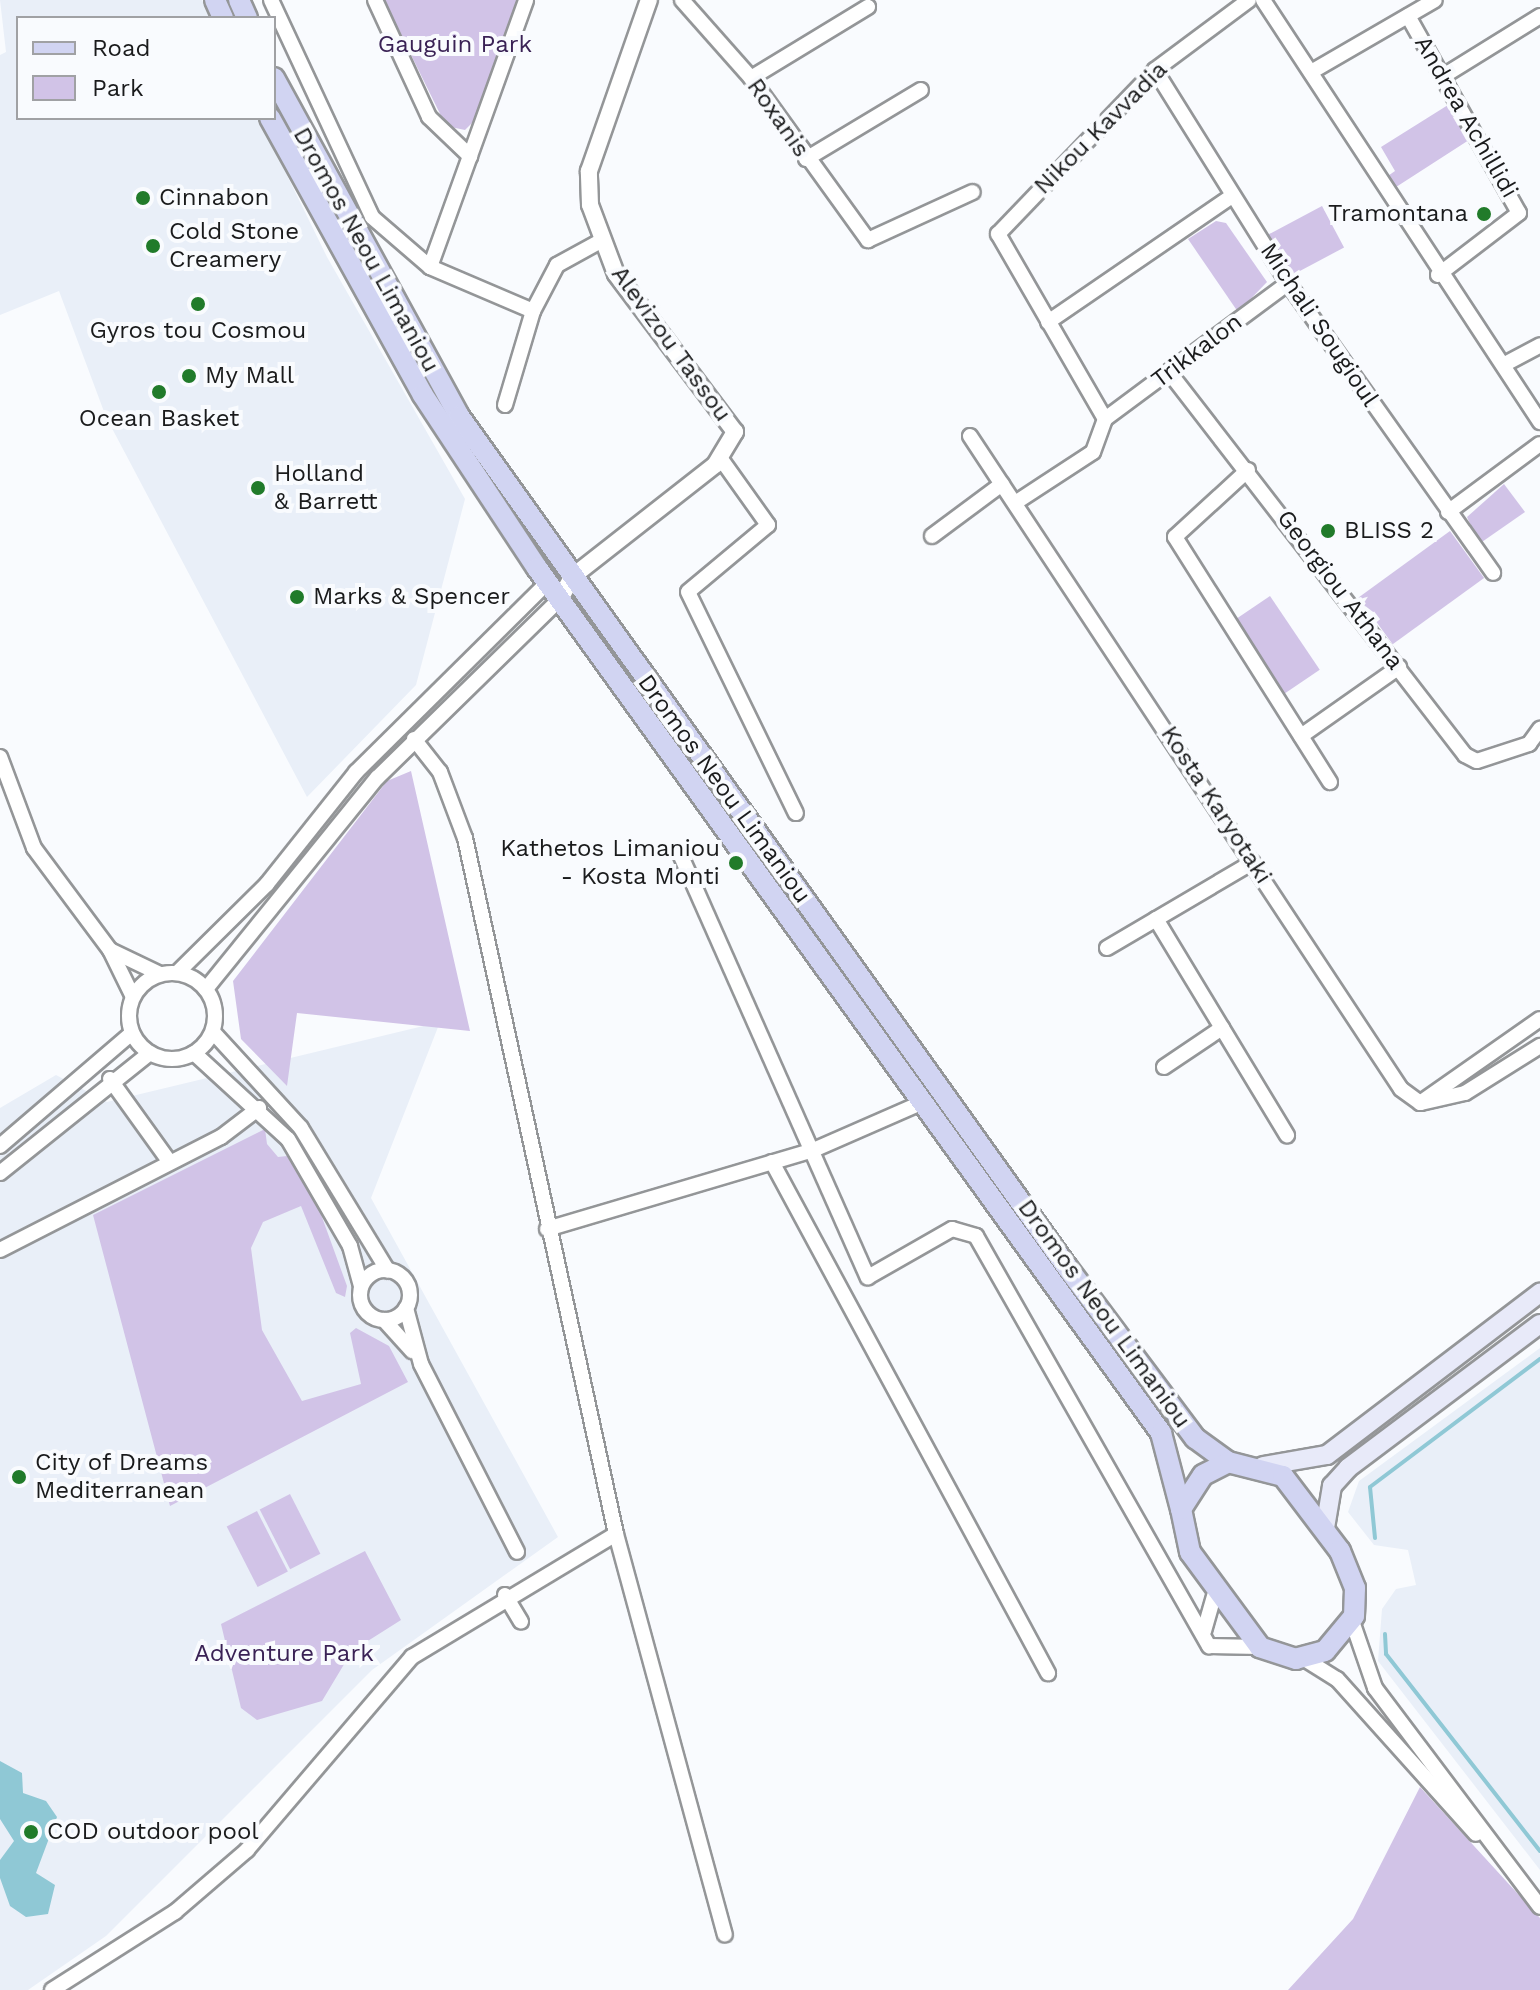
<!DOCTYPE html>
<style>
body{margin:0}
#map{position:relative;width:1540px;height:1990px;overflow:hidden;background:#f9fbfe;font-family:"Work Sans",sans-serif}
div>[style]{position:absolute}
.built>*{inset:0;background:#e9eff8}
.green>*{inset:0;background:#d1c3e7;transform-origin:0 0}
.water>*{inset:0;background:#8fc8d5}
.stream>*{height:4px;margin:-2px;padding:0 2px;transform-origin:2px;border-radius:2px;background:#8fc8d5}
.roads{filter:drop-shadow(2px 0 #949698) drop-shadow(-2px 0 #949698) drop-shadow(0 2px #949698) drop-shadow(0 -2px #949698)}
.minor>*{height:14px;margin:-7px;padding:0 7px;transform-origin:7px;border-radius:7px;background:#fff}
.minor>.ring{margin:-7px;padding:0;box-sizing:content-box;background:none;border:14px solid #fff;border-radius:50%}
.tertiary>*{height:16px;margin:-8px;padding:0 8px;transform-origin:8px;border-radius:8px;background:#fff}
.secondary>*{height:18px;margin:-9px;padding:0 9px;transform-origin:9px;border-radius:9px;background:#e8eaf9}
.primary>*{height:20px;margin:-10px;padding:0 10px;transform-origin:10px;border-radius:10px;background:#d1d4f2}
.dots>*{width:22px;height:22px;translate:-50% -50%;box-sizing:border-box;border:4px solid #f9fbfe;border-radius:50%}
span{translate:-50% -50%;white-space:nowrap;text-align:center;line-height:1.15;-webkit-text-stroke:8px #f9fbfe;paint-order:stroke}
.park-label{font-size:24px;color:#3a2255}
.street-label{font-size:24px;color:#1a1b1c}
.poi-label{font-size:24px;color:#1a1b1c}
.left{translate:0 -50%;text-align:left}
.right{translate:-100% -50%;text-align:right}
.legend{position:absolute;left:16px;top:16px;width:260px;height:104px;box-sizing:border-box;background:#f9fbfe;border:2px solid #a0a1a4;margin:0;padding:10px 14px;list-style:none;font-size:24px;color:#1a1b1c}
.legend li{display:flex;align-items:center;gap:16px;height:40px}
.legend b{width:40px;border:2px solid #a0a1a4}
</style>
<div id="map">
<div class="built">
<div style="clip-path:polygon(0 0,202px 0,211px 18px,18px 18px,18px 118px,259px 118px,327px 257px,465px 499px,416px 685px,307px 797px,106px 417px,59px 291px,0 315px,0 55px,6px 52px)"></div>
<div style="clip-path:polygon(440px 1022px,371px 1198px,558px 1537px,372px 1670px,106px 1936px,28px 1990px,0 1990px,0 1108px,56px 1075px,107px 1102px)"></div>
<div style="clip-path:polygon(1540px 1348px,1540px 1870px,1378px 1661px,1382px 1609px,1396px 1589px,1416px 1585px,1408px 1550px,1374px 1545px,1348px 1512px,1359px 1481px)"></div>
</div>
<div class="green">
<div style="clip-path:polygon(384px 0,518px 0,476px 119px,465px 130px,446px 126px)"></div>
<div style="clip-path:polygon(1448px 105px,1469px 140px,1393px 189px,1385px 178px,1395px 171px,1381px 147px)"></div>
<div style="left:1322px;top:206px;width:47px;height:66px;rotate:62deg"></div>
<div style="clip-path:polygon(1216px 221px,1226px 223px,1267px 282px,1238px 312px,1188px 239px)"></div>
<div style="clip-path:polygon(1504px 484px,1525px 512px,1479px 544px,1467px 517px)"></div>
<div style="left:1450px;top:531px;width:58px;height:113px;rotate:54deg"></div>
<div style="left:1270px;top:596px;width:89px;height:49px;rotate:56deg"></div>
<div style="clip-path:polygon(411px 771px,470px 1031px,297px 1013px,287px 1086px,241px 1039px,233px 981px,387px 781px)"></div>
<div style="clip-path:polygon(265px 1129px,267px 1144px,278px 1157px,287px 1156px,319px 1209px,347px 1286px,345px 1297px,336px 1293px,301px 1206px,263px 1222px,251px 1248px,262px 1330px,302px 1401px,361px 1384px,350px 1333px,356px 1328px,389px 1346px,408px 1382px,170px 1506px,93px 1215px)"></div>
<div style="left:290px;top:1494px;width:67px;height:34px;rotate:63deg"></div>
<div style="left:257px;top:1511px;width:68px;height:34px;rotate:63deg"></div>
<div style="clip-path:polygon(365px 1551px,401px 1620px,352px 1651px,322px 1701px,257px 1720px,241px 1708px,221px 1624px)"></div>
<div style="clip-path:polygon(1420px 1787px,1540px 1918px,1540px 1990px,1288px 1990px,1353px 1919px)"></div>
</div>
<div class="water">
<div style="clip-path:polygon(0 1761px,22px 1773px,23px 1793px,46px 1801px,57px 1817px,36px 1873px,55px 1885px,48px 1914px,26px 1917px,10px 1906px,0 1878px,0 1860px,14px 1841px,0 1819px)"></div>
</div>
<div class="stream">
<div style="left:1375px;top:1538px;width:51px;rotate:-95.6deg"></div>
<div style="left:1370px;top:1487px;width:213px;rotate:-37deg"></div>
<div style="left:1385px;top:1634px;width:20px;rotate:87deg"></div>
<div style="left:1386px;top:1654px;width:250px;rotate:52deg"></div>
</div>
<div class="roads">
<div class="minor">
<div style="left:271px;top:0;width:239px;rotate:65deg"></div>
<div style="left:372px;top:217px;width:77px;rotate:40.8deg"></div>
<div style="left:430px;top:267px;width:112px;rotate:23.1deg"></div>
<div style="left:375px;top:0;width:129px;rotate:65.2deg"></div>
<div style="left:429px;top:117px;width:57px;rotate:43.6deg"></div>
<div style="left:682px;top:0;width:104px;rotate:48.5deg"></div>
<div style="left:751px;top:78px;width:200px;rotate:54.2deg"></div>
<div style="left:868px;top:240px;width:115px;rotate:-24.6deg"></div>
<div style="left:1263px;top:0;width:505px;rotate:56.72deg"></div>
<div style="left:1408px;top:16px;width:226px;rotate:60.6deg"></div>
<div style="left:1519px;top:213px;width:102px;rotate:142.6deg"></div>
<div style="left:1155px;top:70px;width:251px;rotate:58deg"></div>
<div style="left:1288px;top:283px;width:355px;rotate:54.7deg"></div>
<div style="left:1311px;top:72px;width:143px;rotate:-30.1deg"></div>
<div style="left:1445px;top:75px;width:112px;rotate:-31.8deg"></div>
<div style="left:751px;top:78px;width:137px;rotate:-31.3deg"></div>
<div style="left:806px;top:159px;width:134px;rotate:-31deg"></div>
<div style="left:430px;top:267px;width:284px;rotate:-70.2deg"></div>
<div style="left:1048px;top:322px;width:223px;rotate:-34.4deg"></div>
<div style="left:1505px;top:364px;width:40px;rotate:-28deg"></div>
<div style="left:1169px;top:372px;width:484px;rotate:52.3deg"></div>
<div style="left:1465px;top:755px;width:13px;rotate:27deg"></div>
<div style="left:1477px;top:761px;width:55px;rotate:-18.1deg"></div>
<div style="left:505px;top:405px;width:98px;rotate:-73.4deg"></div>
<div style="left:533px;top:311px;width:52px;rotate:-62.4deg"></div>
<div style="left:557px;top:265px;width:48px;rotate:-28.7deg"></div>
<div style="left:1105px;top:419px;width:228px;rotate:-36.6deg"></div>
<div style="left:970px;top:436px;width:782px;rotate:56.57deg"></div>
<div style="left:1401px;top:1089px;width:24px;rotate:36deg"></div>
<div style="left:721px;top:459px;width:81px;rotate:54.5deg"></div>
<div style="left:768px;top:525px;width:104px;rotate:140.1deg"></div>
<div style="left:688px;top:592px;width:246px;rotate:64deg"></div>
<div style="left:1248px;top:470px;width:99px;rotate:137.5deg"></div>
<div style="left:1175px;top:537px;width:290px;rotate:57.7deg"></div>
<div style="left:1015px;top:503px;width:93px;rotate:-33.2deg"></div>
<div style="left:1093px;top:452px;width:35px;rotate:-70deg"></div>
<div style="left:1105px;top:419px;width:214px;rotate:-120deg"></div>
<div style="left:998px;top:234px;width:227px;rotate:-46.2deg"></div>
<div style="left:1155px;top:70px;width:117px;rotate:-36.7deg"></div>
<div style="left:1448px;top:512px;width:114px;rotate:-36.5deg"></div>
<div style="left:932px;top:536px;width:87px;rotate:-36.6deg"></div>
<div style="left:1301px;top:736px;width:120px;rotate:-35.1deg"></div>
<div style="left:414px;top:739px;width:42px;rotate:51.8deg"></div>
<div style="left:440px;top:772px;width:71px;rotate:69.3deg"></div>
<div style="left:465px;top:838px;width:712px;rotate:77.76deg"></div>
<div style="left:616px;top:1534px;width:415px;rotate:74.8deg"></div>
<div style="left:1529px;top:744px;width:19px;rotate:-54deg"></div>
<div style="left:0;top:757px;width:97px;rotate:69.5deg"></div>
<div style="left:34px;top:848px;width:127px;rotate:53.3deg"></div>
<div style="left:110px;top:950px;width:52px;rotate:63.9deg"></div>
<div style="left:681px;top:856px;width:461px;rotate:66.1deg"></div>
<div style="left:868px;top:1277px;width:97px;rotate:-29.7deg"></div>
<div style="left:952px;top:1229px;width:25px;rotate:16deg"></div>
<div style="left:976px;top:1236px;width:472px;rotate:60.4deg"></div>
<div style="left:1209px;top:1646px;width:51px;rotate:1.1deg"></div>
<div style="left:1156px;top:919px;width:253px;rotate:58.8deg"></div>
<div style="left:1107px;top:948px;width:169px;rotate:-30.5deg"></div>
<div style="left:110px;top:950px;width:55px;rotate:25.6deg"></div>
<div class="ring" style="left:129px;top:973px;width:72px;height:72px"></div>
<div style="left:177px;top:973px;width:127px;rotate:-44.7deg"></div>
<div style="left:267px;top:884px;width:143px;rotate:-51.5deg"></div>
<div style="left:356px;top:772px;width:269px;rotate:-44.7deg"></div>
<div style="left:206px;top:989px;width:272px;rotate:-51deg"></div>
<div style="left:377px;top:778px;width:256px;rotate:-44.4deg"></div>
<div style="left:213px;top:1032px;width:130px;rotate:47.5deg"></div>
<div style="left:301px;top:1128px;width:167px;rotate:58.7deg"></div>
<div style="left:194px;top:1053px;width:127px;rotate:42.5deg"></div>
<div style="left:288px;top:1139px;width:124px;rotate:59.9deg"></div>
<div style="left:350px;top:1246px;width:41px;rotate:74.6deg"></div>
<div style="left:1164px;top:1067px;width:70px;rotate:-33.9deg"></div>
<div style="left:110px;top:1079px;width:101px;rotate:54.3deg"></div>
<div style="left:1420px;top:1103px;width:146px;rotate:-35deg"></div>
<div style="left:1421px;top:1103px;width:45px;rotate:-12.8deg"></div>
<div style="left:1465px;top:1093px;width:89px;rotate:-32.1deg"></div>
<div style="left:0;top:1146px;width:174px;rotate:-40.6deg"></div>
<div style="left:772px;top:1162px;width:581px;rotate:61.63deg"></div>
<div style="left:0;top:1173px;width:192px;rotate:-38.7deg"></div>
<div style="left:547px;top:1229px;width:275px;rotate:-16.5deg"></div>
<div style="left:811px;top:1151px;width:122px;rotate:-23.6deg"></div>
<div style="left:0;top:1250px;width:248px;rotate:-27.1deg"></div>
<div style="left:221px;top:1137px;width:48px;rotate:-37.3deg"></div>
<div class="ring" style="left:360px;top:1270px;width:36px;height:36px"></div>
<div style="left:406px;top:1308px;width:58px;rotate:75deg"></div>
<div style="left:421px;top:1364px;width:211px;rotate:62.9deg"></div>
<div style="left:384px;top:1320px;width:42px;rotate:47.9deg"></div>
<div style="left:505px;top:1595px;width:31px;rotate:59deg"></div>
<div style="left:1353px;top:1624px;width:68px;rotate:71deg"></div>
<div style="left:1375px;top:1688px;width:274px;rotate:53deg"></div>
<div style="left:1204px;top:1631px;width:37px;rotate:-74deg"></div>
<div style="left:1303px;top:1658px;width:40px;rotate:32deg"></div>
<div style="left:1337px;top:1679px;width:208px;rotate:48.1deg"></div>
<div style="left:52px;top:1990px;width:146px;rotate:-32.4deg"></div>
<div style="left:175px;top:1912px;width:95px;rotate:-40.7deg"></div>
<div style="left:247px;top:1850px;width:254px;rotate:-49.5deg"></div>
<div style="left:412px;top:1657px;width:238px;rotate:-31.1deg"></div>
</div>
<div class="tertiary">
<div style="left:560px;top:599px;width:25px;rotate:-61deg"></div>
<div style="left:572px;top:577px;width:182px;rotate:-38.1deg"></div>
<div style="left:715px;top:465px;width:39px;rotate:-59deg"></div>
<div style="left:735px;top:432px;width:198px;rotate:-127deg"></div>
<div style="left:616px;top:274px;width:74px;rotate:-110.6deg"></div>
<div style="left:590px;top:205px;width:34px;rotate:-92deg"></div>
<div style="left:589px;top:171px;width:181px;rotate:-70.7deg"></div>
</div>
<div class="secondary">
<div style="left:1263px;top:1466px;width:65px;rotate:-9.8deg"></div>
<div style="left:1327px;top:1455px;width:268px;rotate:-37.3deg"></div>
<div style="left:1325px;top:1528px;width:43px;rotate:-80.5deg"></div>
<div style="left:1332px;top:1486px;width:24px;rotate:-48deg"></div>
<div style="left:1348px;top:1468px;width:240px;rotate:-36.9deg"></div>
</div>
<div class="primary">
<div style="left:215px;top:0;width:20px;rotate:66deg"></div>
<div style="left:239px;top:0;width:20px;rotate:66deg"></div>
<div style="left:274px;top:78px;width:385px;rotate:61.3deg"></div>
<div style="left:459px;top:416px;width:1046px;rotate:54.46deg"></div>
<div style="left:1067px;top:1267px;width:214px;rotate:53.2deg"></div>
<div style="left:1195px;top:1438px;width:41px;rotate:36deg"></div>
<div style="left:270px;top:118px;width:316px;rotate:61.1deg"></div>
<div style="left:423px;top:395px;width:207px;rotate:56.6deg"></div>
<div style="left:537px;top:568px;width:1067px;rotate:54.19deg"></div>
<div style="left:1161px;top:1433px;width:79px;rotate:75.3deg"></div>
<div style="left:1228px;top:1462px;width:57px;rotate:14.3deg"></div>
<div style="left:1283px;top:1476px;width:94px;rotate:52.8deg"></div>
<div style="left:1340px;top:1551px;width:40px;rotate:68deg"></div>
<div style="left:1355px;top:1588px;width:28px;rotate:92deg"></div>
<div style="left:1354px;top:1616px;width:45px;rotate:129.6deg"></div>
<div style="left:1325px;top:1651px;width:30px;rotate:165deg"></div>
<div style="left:1296px;top:1659px;width:38px;rotate:-162deg"></div>
<div style="left:1260px;top:1647px;width:118px;rotate:-126.4deg"></div>
<div style="left:1190px;top:1552px;width:44px;rotate:-101.8deg"></div>
<div style="left:1181px;top:1509px;width:40px;rotate:-57.1deg"></div>
<div style="left:1203px;top:1475px;width:28px;rotate:-27deg"></div>
</div>
</div>
<div class="dots">
<div style="left:143px;top:198px;background:#217b2a"></div>
<div style="left:1484px;top:214px;background:#217b2a"></div>
<div style="left:153px;top:246px;background:#217b2a"></div>
<div style="left:198px;top:304px;background:#217b2a"></div>
<div style="left:189px;top:376px;background:#217b2a"></div>
<div style="left:159px;top:392px;background:#217b2a"></div>
<div style="left:258px;top:488px;background:#217b2a"></div>
<div style="left:1328px;top:531px;background:#217b2a"></div>
<div style="left:297px;top:597px;background:#217b2a"></div>
<div style="left:736px;top:863px;background:#217b2a"></div>
<div style="left:19px;top:1477px;background:#217b2a"></div>
<div style="left:31px;top:1832px;background:#217b2a"></div>
</div>
<div class="park-label">
<span style="left:455px;top:45px">Gauguin Park</span>
<span style="left:284px;top:1654px">Adventure Park</span>
</div>
<div class="street-label">
<span style="left:1466px;top:117px;rotate:60deg">Andrea Achillidi</span>
<span style="left:778px;top:118px;rotate:55deg">Roxanis</span>
<span style="left:1101px;top:128px;rotate:-45deg">Nikou Kavvadia</span>
<span style="left:366px;top:250px;rotate:61deg">Dromos Neou Limaniou</span>
<span style="left:1319px;top:325px;rotate:56deg">Michali Sougioul</span>
<span style="left:671px;top:344px;rotate:54deg">Alevizou Tassou</span>
<span style="left:1197px;top:351px;rotate:-37deg">Trikkalon</span>
<span style="left:1340px;top:590px;rotate:53deg">Georgiou Athana</span>
<span style="left:724px;top:789px;rotate:54deg">Dromos Neou Limaniou</span>
<span style="left:1216px;top:805px;rotate:57deg">Kosta Karyotaki</span>
<span style="left:1104px;top:1314px;rotate:54deg">Dromos Neou Limaniou</span>
</div>
<div class="poi-label">
<span class="left" style="left:159px;top:198px">Cinnabon</span>
<span class="right" style="left:1468px;top:214px">Tramontana</span>
<span class="left" style="left:169px;top:246px">Cold Stone<br>Creamery</span>
<span style="left:198px;top:331px">Gyros tou Cosmou</span>
<span class="left" style="left:205px;top:376px">My Mall</span>
<span style="left:159px;top:419px">Ocean Basket</span>
<span class="left" style="left:274px;top:488px">Holland<br>&amp; Barrett</span>
<span class="left" style="left:1344px;top:531px">BLISS 2</span>
<span class="left" style="left:313px;top:597px">Marks &amp; Spencer</span>
<span class="right" style="left:720px;top:863px">Kathetos Limaniou<br>- Kosta Monti</span>
<span class="left" style="left:35px;top:1477px">City of Dreams<br>Mediterranean</span>
<span class="left" style="left:47px;top:1832px">COD outdoor pool</span>
</div>
<ul class="legend">
<li><b style="height:10px;background:#d1d4f2"></b>Road</li>
<li><b style="height:22px;background:#d1c3e7"></b>Park</li>
</ul>
</div>
